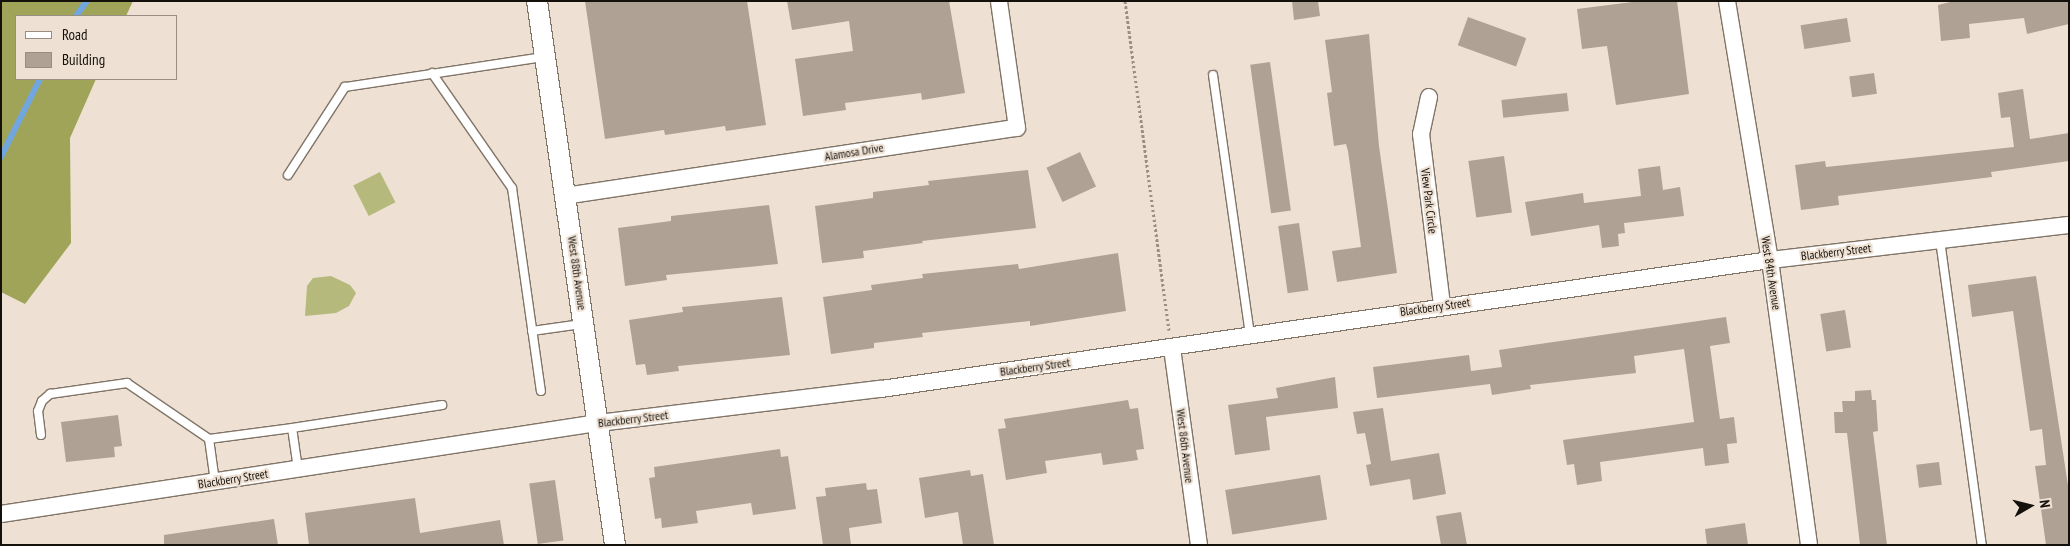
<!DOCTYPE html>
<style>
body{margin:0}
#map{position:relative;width:2070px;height:546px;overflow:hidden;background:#eee1d3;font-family:"PT Sans Narrow",sans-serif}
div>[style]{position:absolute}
.green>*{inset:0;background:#b5ba7c;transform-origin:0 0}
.forest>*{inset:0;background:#9fa458}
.stream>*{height:5.5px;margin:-2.75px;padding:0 2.75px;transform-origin:2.75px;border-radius:2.75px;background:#72a6df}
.building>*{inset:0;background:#b0a195;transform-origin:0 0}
.path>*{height:3px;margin-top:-1.5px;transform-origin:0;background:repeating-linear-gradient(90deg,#999085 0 2.5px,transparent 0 5px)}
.roads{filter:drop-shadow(1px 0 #807467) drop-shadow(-1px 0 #807467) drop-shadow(0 1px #807467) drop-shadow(0 -1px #807467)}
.service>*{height:8px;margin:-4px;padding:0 4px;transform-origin:4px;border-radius:4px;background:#fff}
.minor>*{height:16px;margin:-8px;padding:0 8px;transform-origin:8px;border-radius:8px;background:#fff}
.tertiary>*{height:20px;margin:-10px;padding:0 10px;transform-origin:10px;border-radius:10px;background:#fff}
span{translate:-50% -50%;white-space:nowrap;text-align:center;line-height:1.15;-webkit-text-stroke:4px #eee1d3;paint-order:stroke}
.street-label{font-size:12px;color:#14100b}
.frame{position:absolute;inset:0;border:2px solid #14100b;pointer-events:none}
.legend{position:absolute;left:15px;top:15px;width:162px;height:65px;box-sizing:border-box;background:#eee1d3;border:1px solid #978d83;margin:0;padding:6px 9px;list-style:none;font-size:15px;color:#14100b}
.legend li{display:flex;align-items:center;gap:10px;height:25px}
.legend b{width:25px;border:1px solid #978d83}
.north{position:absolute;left:2005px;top:481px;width:50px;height:50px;-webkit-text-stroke:4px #eee1d3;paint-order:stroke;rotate:82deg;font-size:14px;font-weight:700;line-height:20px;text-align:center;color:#14100b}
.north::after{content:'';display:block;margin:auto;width:18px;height:22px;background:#14100b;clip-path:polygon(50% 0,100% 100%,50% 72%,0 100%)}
</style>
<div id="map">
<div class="green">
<div style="left:380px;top:172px;width:34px;height:30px;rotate:63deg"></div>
<div style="clip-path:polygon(331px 276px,350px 285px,356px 293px,349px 306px,336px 313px,305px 316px,307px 286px,313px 278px)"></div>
</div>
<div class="forest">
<div style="clip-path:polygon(1px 1px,133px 1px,126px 16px,16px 16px,16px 79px,96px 79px,70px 138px,71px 243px,25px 304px,1px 292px)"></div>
</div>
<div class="stream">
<div style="left:76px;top:16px;width:19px;rotate:-54deg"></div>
<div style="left:1px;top:157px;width:87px;rotate:-63.4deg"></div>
</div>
<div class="building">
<div style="clip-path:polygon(585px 1px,747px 1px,766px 125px,726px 131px,725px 126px,665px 135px,664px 130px,605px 139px)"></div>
<div style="clip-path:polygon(787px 1px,949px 1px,965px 93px,922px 100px,921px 93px,845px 103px,846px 110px,803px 116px,795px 59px,853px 51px,849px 21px,792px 30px)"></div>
<div style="clip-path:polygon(1292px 1px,1318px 1px,1320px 16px,1294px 20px)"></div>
<div style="clip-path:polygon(1640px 1px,1677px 1px,1689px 94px,1616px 105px,1607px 46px,1582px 49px,1577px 9px)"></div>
<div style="clip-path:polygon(1954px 1px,2069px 1px,2069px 24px,2027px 34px,2024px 18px,1969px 24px,1970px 38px,1941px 41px,1938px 5px)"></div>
<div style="left:1468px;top:17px;width:62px;height:30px;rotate:20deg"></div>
<div style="left:1847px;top:18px;width:24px;height:47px;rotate:81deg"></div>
<div style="clip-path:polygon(1369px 34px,1379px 146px,1397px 273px,1337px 282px,1332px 251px,1361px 247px,1348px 151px,1346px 144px,1334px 146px,1327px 93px,1332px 92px,1325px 40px)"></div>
<div style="left:1270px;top:62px;width:150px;height:20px;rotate:82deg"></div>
<div style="left:1874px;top:73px;width:21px;height:25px;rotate:82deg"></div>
<div style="clip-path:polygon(2023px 89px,2030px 139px,2069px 133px,2069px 161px,1991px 172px,1992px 177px,1838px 196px,1839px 205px,1801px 210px,1795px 165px,1825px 161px,1826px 167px,2014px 147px,2010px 117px,2001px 118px,1998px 93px)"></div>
<div style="left:1567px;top:93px;width:18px;height:66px;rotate:84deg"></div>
<div style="left:1080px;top:152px;width:38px;height:37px;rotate:65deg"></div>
<div style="left:1504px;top:156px;width:57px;height:36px;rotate:82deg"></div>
<div style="clip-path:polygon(1660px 166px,1663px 190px,1680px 187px,1684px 216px,1624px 223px,1625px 233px,1618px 234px,1619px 246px,1602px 248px,1599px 225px,1531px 236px,1525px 202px,1583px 193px,1584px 203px,1641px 196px,1638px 169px)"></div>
<div style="clip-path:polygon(1028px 170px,1036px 228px,922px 241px,923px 243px,863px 251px,864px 258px,822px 263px,815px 206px,873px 198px,873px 192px,929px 185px,928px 181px)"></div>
<div style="clip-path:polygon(769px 205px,778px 264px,666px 275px,667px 280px,625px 286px,618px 228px,671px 221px,671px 216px)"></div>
<div style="left:1299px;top:223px;width:68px;height:21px;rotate:82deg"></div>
<div style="clip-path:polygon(1118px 253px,1126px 311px,1030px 326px,1030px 321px,922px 333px,923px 337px,874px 343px,874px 348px,831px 354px,823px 297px,872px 290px,871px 285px,923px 278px,922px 274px,1018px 264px,1019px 269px)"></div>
<div style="clip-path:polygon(2036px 276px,2069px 492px,2069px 545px,2046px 545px,2035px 466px,2046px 465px,2042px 429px,2030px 431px,2013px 311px,1972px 317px,1968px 285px)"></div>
<div style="clip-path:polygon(782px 297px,790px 355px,678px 366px,679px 371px,647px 375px,645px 364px,636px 365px,629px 320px,683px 312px,682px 307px)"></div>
<div style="left:1845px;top:310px;width:38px;height:25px;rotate:81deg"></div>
<div style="clip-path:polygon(1726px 317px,1730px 343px,1710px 346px,1720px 419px,1734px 417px,1737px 443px,1727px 444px,1729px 463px,1705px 466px,1703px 448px,1600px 462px,1602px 481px,1577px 485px,1574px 464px,1567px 465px,1563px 440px,1694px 422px,1684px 349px,1634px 356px,1636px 373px,1530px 385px,1531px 389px,1492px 395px,1490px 384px,1377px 398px,1373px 367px,1469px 355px,1471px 371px,1502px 367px,1499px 350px)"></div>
<div style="clip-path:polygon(1335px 377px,1338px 408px,1266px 417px,1270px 450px,1235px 455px,1228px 405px,1278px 398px,1276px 388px)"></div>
<div style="clip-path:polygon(1871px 390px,1872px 400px,1876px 400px,1878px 431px,1873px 432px,1887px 545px,1860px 545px,1847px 433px,1835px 433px,1834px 412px,1843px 412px,1842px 401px,1855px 401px,1855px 391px)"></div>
<div style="clip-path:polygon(1128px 400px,1130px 409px,1138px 408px,1144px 449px,1136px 450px,1138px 460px,1103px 465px,1101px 453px,1045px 461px,1047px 473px,1006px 480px,998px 429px,1006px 428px,1004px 419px)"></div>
<div style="clip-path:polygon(1383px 408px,1391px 461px,1439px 453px,1446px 494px,1413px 500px,1410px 479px,1370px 486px,1366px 465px,1371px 464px,1365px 433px,1357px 434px,1353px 412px)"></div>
<div style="clip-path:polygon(118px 415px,122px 446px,114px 447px,115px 457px,66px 462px,61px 422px)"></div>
<div style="clip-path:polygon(780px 449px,781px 457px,788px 456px,796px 509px,753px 515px,751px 503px,696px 511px,698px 523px,662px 528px,661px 518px,655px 519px,649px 478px,655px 477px,654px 467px)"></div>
<div style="left:1939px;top:462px;width:23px;height:23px;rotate:83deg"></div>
<div style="clip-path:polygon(970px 470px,971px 476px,983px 474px,994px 545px,963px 545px,958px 512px,925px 518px,919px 478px)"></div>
<div style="left:1320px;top:475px;width:45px;height:96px;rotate:81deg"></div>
<div style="left:555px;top:480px;width:61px;height:26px;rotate:82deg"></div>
<div style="clip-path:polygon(866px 483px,867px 490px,877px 489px,882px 523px,849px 528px,851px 545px,823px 545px,816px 497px,826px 496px,825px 488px)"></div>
<div style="clip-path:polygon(415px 498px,420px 533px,500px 520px,504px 545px,309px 545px,305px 513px)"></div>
<div style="clip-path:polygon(1461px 512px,1467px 545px,1441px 545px,1436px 516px)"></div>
<div style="clip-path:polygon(274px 519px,278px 545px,164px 545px,164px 535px)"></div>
<div style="clip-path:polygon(1745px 523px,1748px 545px,1707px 545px,1705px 529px)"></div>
</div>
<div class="path">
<div style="left:1125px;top:1px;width:332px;rotate:82.4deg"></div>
</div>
<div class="roads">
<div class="service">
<div style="left:432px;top:73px;width:140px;rotate:55.2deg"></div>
<div style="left:512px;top:188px;width:205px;rotate:81.9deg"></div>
<div style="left:1213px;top:75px;width:262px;rotate:81.9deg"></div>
<div style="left:288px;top:175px;width:105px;rotate:-57.1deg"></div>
<div style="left:345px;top:87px;width:200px;rotate:-8.6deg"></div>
<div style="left:1940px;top:240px;width:308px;rotate:82.2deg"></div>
<div style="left:532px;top:331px;width:50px;rotate:-8deg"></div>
<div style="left:41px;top:435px;width:24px;rotate:-97deg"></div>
<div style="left:38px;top:411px;width:11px;rotate:-68deg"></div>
<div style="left:42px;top:401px;width:11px;rotate:-41deg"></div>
<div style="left:50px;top:394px;width:78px;rotate:-8.1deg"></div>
<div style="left:127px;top:383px;width:99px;rotate:34.3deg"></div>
<div style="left:298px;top:469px;width:41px;rotate:-98.3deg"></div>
<div style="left:292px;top:428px;width:152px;rotate:-8.7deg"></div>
<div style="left:215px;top:482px;width:43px;rotate:-97.9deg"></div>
<div style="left:209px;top:439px;width:84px;rotate:-7.5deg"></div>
</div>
<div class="minor">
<div style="left:1727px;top:1px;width:263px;rotate:80.6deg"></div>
<div style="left:1770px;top:260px;width:288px;rotate:82.2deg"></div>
<div style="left:1429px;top:97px;width:38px;rotate:102deg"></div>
<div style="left:1421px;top:134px;width:173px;rotate:83deg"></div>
<div style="left:565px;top:196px;width:457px;rotate:-8.6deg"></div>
<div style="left:1017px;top:128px;width:128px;rotate:-98.1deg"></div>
<div style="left:1172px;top:348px;width:199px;rotate:82.2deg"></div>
<div style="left:1px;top:514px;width:604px;rotate:-8.67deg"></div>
<div style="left:598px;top:423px;width:285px;rotate:-6.9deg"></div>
<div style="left:881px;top:389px;width:898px;rotate:-8.26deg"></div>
<div style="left:1770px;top:260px;width:301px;rotate:-6.7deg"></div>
</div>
<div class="tertiary">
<div style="left:537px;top:1px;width:550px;rotate:81.84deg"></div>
</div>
</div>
<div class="street-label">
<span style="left:854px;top:152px;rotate:-9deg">Alamosa Drive</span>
<span style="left:1429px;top:201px;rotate:83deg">View Park Circle</span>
<span style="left:1836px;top:252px;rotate:-7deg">Blackberry Street</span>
<span style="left:577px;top:273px;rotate:82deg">West 88th Avenue</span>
<span style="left:1771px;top:273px;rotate:81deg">West 84th Avenue</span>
<span style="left:1435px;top:307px;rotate:-8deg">Blackberry Street</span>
<span style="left:1035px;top:367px;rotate:-8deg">Blackberry Street</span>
<span style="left:633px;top:419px;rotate:-7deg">Blackberry Street</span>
<span style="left:1185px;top:446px;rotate:83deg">West 86th Avenue</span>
<span style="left:233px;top:479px;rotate:-9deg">Blackberry Street</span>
</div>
<div class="frame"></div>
<ul class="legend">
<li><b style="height:6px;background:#fff"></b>Road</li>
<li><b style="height:14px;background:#b0a195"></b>Building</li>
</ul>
<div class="north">N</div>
</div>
